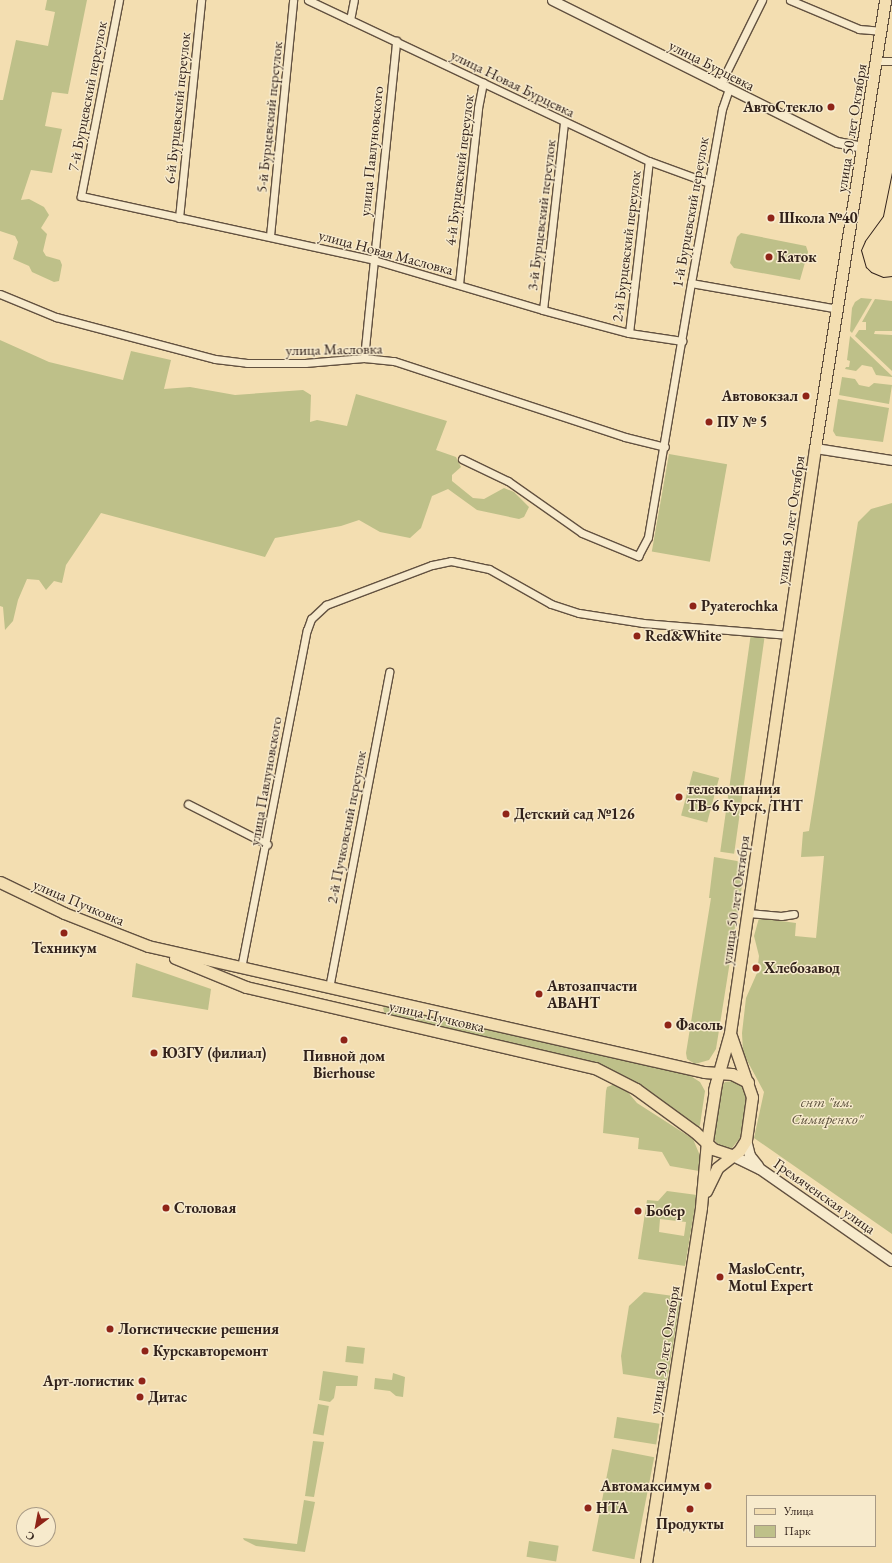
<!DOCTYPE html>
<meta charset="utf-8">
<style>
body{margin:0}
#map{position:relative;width:892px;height:1563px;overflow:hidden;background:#f3deb1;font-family:"EB Garamond",serif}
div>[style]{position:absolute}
.green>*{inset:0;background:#bec089;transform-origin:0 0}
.roads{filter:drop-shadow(1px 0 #625140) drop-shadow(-1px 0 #625140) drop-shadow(0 1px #625140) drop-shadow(0 -1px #625140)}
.minor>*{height:7px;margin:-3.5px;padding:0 3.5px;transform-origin:3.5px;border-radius:3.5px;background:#f7eacc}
.tertiary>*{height:9px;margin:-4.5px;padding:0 4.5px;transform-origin:4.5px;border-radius:4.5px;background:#f7eacc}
.secondary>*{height:10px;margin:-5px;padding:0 5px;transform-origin:5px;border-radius:5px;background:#f7eacc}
.primary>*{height:11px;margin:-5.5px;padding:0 5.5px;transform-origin:5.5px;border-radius:5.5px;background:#f3deb1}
.tram>*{height:1px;margin:-0.5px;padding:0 0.5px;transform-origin:0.5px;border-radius:0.5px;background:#32221b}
.dots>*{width:11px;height:11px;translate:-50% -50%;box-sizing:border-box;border:2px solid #f7eacc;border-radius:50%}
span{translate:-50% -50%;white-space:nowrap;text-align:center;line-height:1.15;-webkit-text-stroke:3px #f7eacc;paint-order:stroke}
.street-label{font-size:15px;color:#32221b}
.poi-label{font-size:15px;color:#32221b;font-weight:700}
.right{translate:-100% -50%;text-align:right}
.left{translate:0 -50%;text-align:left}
.park-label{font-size:15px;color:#5c513c;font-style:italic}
.legend{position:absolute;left:746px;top:1495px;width:130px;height:52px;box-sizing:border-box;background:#f7eacc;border:1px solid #a89a85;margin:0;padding:5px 7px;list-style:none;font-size:12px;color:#32221b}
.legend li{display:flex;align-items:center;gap:8px;height:20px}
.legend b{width:20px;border:1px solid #a89a85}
.north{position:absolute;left:16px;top:1507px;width:40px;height:40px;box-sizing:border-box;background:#f7eacc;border:1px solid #a89a85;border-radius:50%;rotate:212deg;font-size:11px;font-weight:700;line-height:16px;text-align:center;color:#32221b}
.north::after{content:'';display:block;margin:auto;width:14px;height:18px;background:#8f2418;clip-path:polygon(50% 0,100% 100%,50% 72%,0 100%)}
</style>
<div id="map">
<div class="green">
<div style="clip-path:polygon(47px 0,87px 0,68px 94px,52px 92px,45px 126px,62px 129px,52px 173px,31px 170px,21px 200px,29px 199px,44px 207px,49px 215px,41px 228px,47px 234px,43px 251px,46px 256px,60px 260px,62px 265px,59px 281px,54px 282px,32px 272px,29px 266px,13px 259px,18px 242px,15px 236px,0 231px,0 100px,3px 100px,16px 40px,48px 46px,55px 12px,45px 10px)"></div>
<div style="clip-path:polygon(741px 233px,806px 246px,808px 252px,800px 280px,734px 268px,730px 263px,737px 237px)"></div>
<div style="clip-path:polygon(861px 298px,872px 299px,852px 333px,850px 331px,852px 308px,855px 302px)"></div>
<div style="clip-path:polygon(875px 299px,892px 301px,892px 331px,875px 331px,874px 334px,892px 335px,892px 371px,855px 336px,859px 330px,866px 330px,866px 322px,862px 322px)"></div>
<div style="clip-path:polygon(850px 336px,892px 376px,892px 377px,876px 375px,872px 367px,862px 365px,856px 371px,845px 369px,846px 367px,849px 367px,850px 361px,847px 360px)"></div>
<div style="clip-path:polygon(0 340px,49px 362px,123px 380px,131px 351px,171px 360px,164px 389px,190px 387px,235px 395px,303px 390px,311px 395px,310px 422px,317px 420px,347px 426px,356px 394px,447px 421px,436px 450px,456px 457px,461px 467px,452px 475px,452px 481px,473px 498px,484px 499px,504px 488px,514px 492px,529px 507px,524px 517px,519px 519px,477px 510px,448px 489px,432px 496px,421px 528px,410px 538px,380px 532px,359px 520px,341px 526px,275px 538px,265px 557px,101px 513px,66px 565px,62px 583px,54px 581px,46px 590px,39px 580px,27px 579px,18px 600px,13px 621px,5px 630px,3px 607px,0 606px)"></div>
<div style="clip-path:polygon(842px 377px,855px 379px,859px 385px,869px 387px,874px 383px,892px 385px,889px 404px,839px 395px)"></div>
<div style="clip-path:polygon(838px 399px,889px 408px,883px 442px,836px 436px,833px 431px)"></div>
<div style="left:669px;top:454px;width:59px;height:99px;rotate:10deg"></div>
<div style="clip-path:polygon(892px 503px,892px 1234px,754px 1138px,764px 1092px,743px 1053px,742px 1033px,746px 998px,757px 973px,759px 956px,754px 936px,759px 918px,796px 923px,795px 936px,816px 938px,824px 856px,801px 857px,803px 832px,809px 831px,858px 522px,871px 509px)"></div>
<div style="left:751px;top:633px;width:14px;height:221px;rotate:8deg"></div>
<div style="left:693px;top:771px;width:27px;height:46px;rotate:15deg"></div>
<div style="clip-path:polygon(714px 857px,737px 861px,745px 867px,716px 1049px,709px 1060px,695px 1064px,687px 1059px,686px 1053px,711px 898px,709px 898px)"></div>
<div style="clip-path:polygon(136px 963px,211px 989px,208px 1010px,132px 997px)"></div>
<div style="clip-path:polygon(388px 1005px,689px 1075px,700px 1082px,705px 1091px,700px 1125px,698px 1128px,627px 1079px,604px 1067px,385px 1015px,383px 1008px)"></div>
<div style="clip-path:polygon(733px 1081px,743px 1086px,747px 1096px,740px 1138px,732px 1148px,726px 1148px,717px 1144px,712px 1134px,719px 1089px,725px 1082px)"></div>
<div style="clip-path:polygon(615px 1084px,626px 1090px,637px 1103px,693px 1139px,701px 1158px,699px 1171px,670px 1166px,662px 1152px,638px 1149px,639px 1138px,603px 1133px,606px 1091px,607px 1087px)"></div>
<div style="clip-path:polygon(evenodd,667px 1191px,697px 1195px,685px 1266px,638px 1259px,647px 1200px,658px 1201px,667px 1191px,660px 1219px,686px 1222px,684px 1236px,659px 1232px,660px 1219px)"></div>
<div style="clip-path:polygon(644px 1292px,681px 1297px,667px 1381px,623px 1374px,621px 1356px,629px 1306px)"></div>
<div style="left:347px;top:1346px;width:18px;height:16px;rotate:6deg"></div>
<div style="clip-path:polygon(323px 1371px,358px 1376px,357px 1386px,336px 1386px,334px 1398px,330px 1402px,319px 1400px)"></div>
<div style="clip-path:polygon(393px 1373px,405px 1377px,403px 1397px,396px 1396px,390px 1391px,374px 1389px,375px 1378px,392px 1380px)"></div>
<div style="left:318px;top:1404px;width:11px;height:30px;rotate:10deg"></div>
<div style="left:617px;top:1417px;width:43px;height:21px;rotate:9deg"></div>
<div style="clip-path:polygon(313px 1441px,324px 1442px,314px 1497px,305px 1496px)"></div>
<div style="left:612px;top:1449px;width:43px;height:104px;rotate:11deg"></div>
<div style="clip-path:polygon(304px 1500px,315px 1502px,305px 1552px,256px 1546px,244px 1540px,243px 1538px,297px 1544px)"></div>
<div style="left:529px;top:1541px;width:30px;height:16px;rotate:9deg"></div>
</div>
<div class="roads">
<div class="minor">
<div style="left:119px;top:0;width:200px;rotate:101deg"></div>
<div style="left:81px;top:196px;width:300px;rotate:12.3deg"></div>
<div style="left:374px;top:260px;width:176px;rotate:16.5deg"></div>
<div style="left:543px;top:310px;width:89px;rotate:15deg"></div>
<div style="left:629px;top:333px;width:54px;rotate:8.6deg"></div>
<div style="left:308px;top:0;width:377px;rotate:25.3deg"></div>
<div style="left:649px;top:161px;width:64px;rotate:20.1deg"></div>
<div style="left:790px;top:0;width:75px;rotate:22.8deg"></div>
<div style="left:859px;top:29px;width:21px;rotate:5deg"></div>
<div style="left:350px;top:20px;width:20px;rotate:-79deg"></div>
<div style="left:876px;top:61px;width:16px"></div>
<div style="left:720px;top:85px;width:95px;rotate:-63.7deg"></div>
<div style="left:179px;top:218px;width:219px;rotate:-84.2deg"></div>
<div style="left:270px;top:236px;width:237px;rotate:-84.4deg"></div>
<div style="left:691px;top:283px;width:149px;rotate:10deg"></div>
<div style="left:459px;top:284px;width:177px;rotate:-83.8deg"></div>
<div style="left:478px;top:108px;width:26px;rotate:-79deg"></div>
<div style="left:0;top:294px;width:61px;rotate:22.3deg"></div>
<div style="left:56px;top:317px;width:164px;rotate:14.8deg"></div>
<div style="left:215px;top:359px;width:32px;rotate:7deg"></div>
<div style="left:247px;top:363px;width:58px"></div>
<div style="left:305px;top:363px;width:59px;rotate:-4.8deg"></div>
<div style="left:364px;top:358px;width:30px;rotate:6deg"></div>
<div style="left:394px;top:361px;width:243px;rotate:18.2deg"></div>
<div style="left:625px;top:437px;width:41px;rotate:14deg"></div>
<div style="left:543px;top:310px;width:189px;rotate:-83.6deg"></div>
<div style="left:629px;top:333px;width:173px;rotate:-83.4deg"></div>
<div style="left:364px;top:358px;width:319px;rotate:-84.2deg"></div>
<div style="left:462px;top:459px;width:51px;rotate:25.6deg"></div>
<div style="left:508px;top:481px;width:90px;rotate:35.1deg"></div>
<div style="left:582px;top:533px;width:61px;rotate:22.3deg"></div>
<div style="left:638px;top:556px;width:21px;rotate:-62deg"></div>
<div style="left:648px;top:537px;width:258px;rotate:-80.4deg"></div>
<div style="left:691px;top:283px;width:177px;rotate:-79.9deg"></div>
<div style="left:722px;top:109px;width:21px;rotate:-71deg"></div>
<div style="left:188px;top:804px;width:89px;rotate:26.9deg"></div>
<div style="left:748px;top:913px;width:33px;rotate:5deg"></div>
<div style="left:781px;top:916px;width:13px;rotate:-9deg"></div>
<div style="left:241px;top:968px;width:344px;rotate:-79deg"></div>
<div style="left:307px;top:630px;width:12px;rotate:-70deg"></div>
<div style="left:311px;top:619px;width:21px;rotate:-43deg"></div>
<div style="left:326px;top:605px;width:113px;rotate:-20.7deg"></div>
<div style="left:432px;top:565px;width:19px;rotate:-12deg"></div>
<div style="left:451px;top:561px;width:39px;rotate:12deg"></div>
<div style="left:489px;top:569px;width:71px;rotate:29.4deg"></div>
<div style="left:551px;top:604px;width:29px;rotate:18deg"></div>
<div style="left:579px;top:613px;width:65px;rotate:8.9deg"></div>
<div style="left:643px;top:623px;width:146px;rotate:4.7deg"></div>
<div style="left:329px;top:988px;width:322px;rotate:-79.2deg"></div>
</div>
<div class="tertiary">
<div style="left:552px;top:0;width:318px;rotate:26.5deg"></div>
<div style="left:837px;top:142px;width:26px;rotate:11deg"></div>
<div style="left:815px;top:448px;width:78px;rotate:8.9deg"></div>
</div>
<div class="secondary">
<div style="left:746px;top:1140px;width:16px;rotate:76deg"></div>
<div style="left:750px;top:1156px;width:13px;rotate:51deg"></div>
<div style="left:731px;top:1155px;width:32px;rotate:26deg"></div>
<div style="left:760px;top:1169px;width:161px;rotate:34.9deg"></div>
</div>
<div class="primary">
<div style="left:0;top:882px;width:71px;rotate:25.8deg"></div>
<div style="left:64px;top:913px;width:90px;rotate:21.4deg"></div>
<div style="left:148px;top:946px;width:570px;rotate:12.77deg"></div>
<div style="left:704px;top:1072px;width:28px;rotate:4deg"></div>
<div style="left:732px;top:1074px;width:18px;rotate:27deg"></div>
<div style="left:175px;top:958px;width:77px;rotate:22.2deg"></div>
<div style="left:246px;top:987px;width:358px;rotate:13.1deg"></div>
<div style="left:595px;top:1068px;width:46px;rotate:27.1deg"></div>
<div style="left:636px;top:1089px;width:73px;rotate:36.1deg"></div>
<div style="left:695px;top:1132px;width:25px;rotate:43deg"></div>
<div style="left:713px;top:1149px;width:19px;rotate:18deg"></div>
<div style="left:714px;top:1090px;width:59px;rotate:-74.3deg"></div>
<div style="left:730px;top:1033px;width:591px;rotate:-81.73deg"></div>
<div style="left:815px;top:448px;width:453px;rotate:-81.1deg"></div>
<div style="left:706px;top:1191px;width:25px;rotate:-64deg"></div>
<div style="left:717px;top:1168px;width:28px;rotate:-38deg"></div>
<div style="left:739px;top:1151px;width:13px;rotate:-58deg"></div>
<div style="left:746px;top:1140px;width:43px;rotate:-82.1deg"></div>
<div style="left:752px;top:1097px;width:65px;rotate:-109deg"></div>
<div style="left:646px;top:1563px;width:360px;rotate:-81.2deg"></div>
<div style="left:701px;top:1207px;width:66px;rotate:-84.8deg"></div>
<div style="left:707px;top:1141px;width:59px;rotate:-81.2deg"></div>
</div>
</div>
<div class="tram">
<div style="left:892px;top:172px;width:45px;rotate:101.6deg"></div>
<div style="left:883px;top:216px;width:31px;rotate:126deg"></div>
<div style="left:865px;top:241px;width:10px;rotate:114deg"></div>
<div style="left:861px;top:250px;width:18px;rotate:74deg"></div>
<div style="left:866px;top:267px;width:7px;rotate:45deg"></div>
<div style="left:871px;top:272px;width:13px;rotate:23deg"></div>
<div style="left:883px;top:277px;width:9px;rotate:-6deg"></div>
</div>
<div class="dots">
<div style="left:831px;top:107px;background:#8f2418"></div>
<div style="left:771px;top:218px;background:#8f2418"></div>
<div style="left:769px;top:257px;background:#8f2418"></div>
<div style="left:806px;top:396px;background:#8f2418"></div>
<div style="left:709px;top:422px;background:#8f2418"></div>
<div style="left:693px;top:606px;background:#8f2418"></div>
<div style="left:637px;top:636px;background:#8f2418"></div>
<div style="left:679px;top:797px;background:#8f2418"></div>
<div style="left:506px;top:814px;background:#8f2418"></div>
<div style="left:64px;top:933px;background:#8f2418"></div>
<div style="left:756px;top:968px;background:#8f2418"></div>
<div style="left:539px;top:994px;background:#8f2418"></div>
<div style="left:668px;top:1025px;background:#8f2418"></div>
<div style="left:344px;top:1040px;background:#8f2418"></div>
<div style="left:154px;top:1053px;background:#8f2418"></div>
<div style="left:166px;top:1208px;background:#8f2418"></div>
<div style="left:638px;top:1211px;background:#8f2418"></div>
<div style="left:720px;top:1277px;background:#8f2418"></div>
<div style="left:110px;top:1329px;background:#8f2418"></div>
<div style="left:145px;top:1351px;background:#8f2418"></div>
<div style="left:142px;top:1381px;background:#8f2418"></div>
<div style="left:140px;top:1397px;background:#8f2418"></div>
<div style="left:708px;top:1486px;background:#8f2418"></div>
<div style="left:588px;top:1508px;background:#8f2418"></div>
<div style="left:690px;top:1509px;background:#8f2418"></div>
</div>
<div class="street-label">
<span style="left:712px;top:65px;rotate:27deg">улица Бурцевка</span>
<span style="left:513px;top:83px;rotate:26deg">улица Новая Бурцевка</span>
<span style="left:87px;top:96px;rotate:-79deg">7-й Бурцевский переулок</span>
<span style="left:177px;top:108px;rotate:-84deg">6-й Бурцевский переулок</span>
<span style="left:269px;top:117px;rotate:-84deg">5-й Бурцевский переулок</span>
<span style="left:851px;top:128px;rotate:-81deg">улица 50 лет Октября</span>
<span style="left:371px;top:151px;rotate:-84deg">улица Павлуновского</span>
<span style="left:459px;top:170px;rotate:-83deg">4-й Бурцевский переулок</span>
<span style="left:690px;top:212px;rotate:-80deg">1-й Бурцевский переулок</span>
<span style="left:541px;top:215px;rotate:-83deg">3-й Бурцевский переулок</span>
<span style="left:626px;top:246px;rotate:-83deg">2-й Бурцевский переулок</span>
<span style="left:386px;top:252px;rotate:15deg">улица Новая Масловка</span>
<span style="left:334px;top:349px;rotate:-1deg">улица Масловка</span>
<span style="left:790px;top:520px;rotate:-82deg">улица 50 лет Октября</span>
<span style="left:265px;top:781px;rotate:-80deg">улица Павлуновского</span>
<span style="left:346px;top:827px;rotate:-79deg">2-й Пучковский переулок</span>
<span style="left:735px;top:900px;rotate:-82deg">улица 50 лет Октября</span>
<span style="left:79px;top:902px;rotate:23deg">улица Пучковка</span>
<span style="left:437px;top:1016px;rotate:13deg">улица Пучковка</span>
<span style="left:825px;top:1196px;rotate:35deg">Гремяченская улица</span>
<span style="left:664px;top:1350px;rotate:-81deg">улица 50 лет Октября</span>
</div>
<div class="poi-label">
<span class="right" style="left:823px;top:107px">АвтоСтекло</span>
<span class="left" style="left:779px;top:218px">Школа №40</span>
<span class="left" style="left:777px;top:257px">Каток</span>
<span class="right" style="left:798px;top:396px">Автовокзал</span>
<span class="left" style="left:717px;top:422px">ПУ № 5</span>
<span class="left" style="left:701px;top:606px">Pyaterochka</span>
<span class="left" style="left:645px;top:636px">Red&amp;White</span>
<span class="left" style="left:687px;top:797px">телекомпания<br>ТВ-6 Курск, ТНТ</span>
<span class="left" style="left:514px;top:814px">Детский сад №126</span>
<span style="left:64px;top:948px">Техникум</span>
<span class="left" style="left:764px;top:968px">Хлебозавод</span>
<span class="left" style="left:547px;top:994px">Автозапчасти<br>АВАНТ</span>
<span class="left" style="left:676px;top:1025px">Фасоль</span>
<span class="left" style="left:162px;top:1053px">ЮЗГУ (филиал)</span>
<span style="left:344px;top:1064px">Пивной дом<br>Bierhouse</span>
<span class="left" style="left:174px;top:1208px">Столовая</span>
<span class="left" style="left:646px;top:1211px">Бобер</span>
<span class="left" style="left:728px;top:1277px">MasloCentr,<br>Motul Expert</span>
<span class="left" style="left:118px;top:1329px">Логистические решения</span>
<span class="left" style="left:153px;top:1351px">Курскавторемонт</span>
<span class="right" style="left:134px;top:1381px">Арт-логистик</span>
<span class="left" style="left:148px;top:1397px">Дитас</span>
<span class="right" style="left:700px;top:1486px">Автомаксимум</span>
<span class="left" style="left:596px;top:1508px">НТА</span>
<span style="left:690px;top:1524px">Продукты</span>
</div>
<div class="park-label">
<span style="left:827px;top:1110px">снт "им.<br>Симиренко"</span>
</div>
<ul class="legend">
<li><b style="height:5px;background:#f3deb1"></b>Улица</li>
<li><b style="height:11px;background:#bec089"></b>Парк</li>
</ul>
<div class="north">С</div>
</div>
